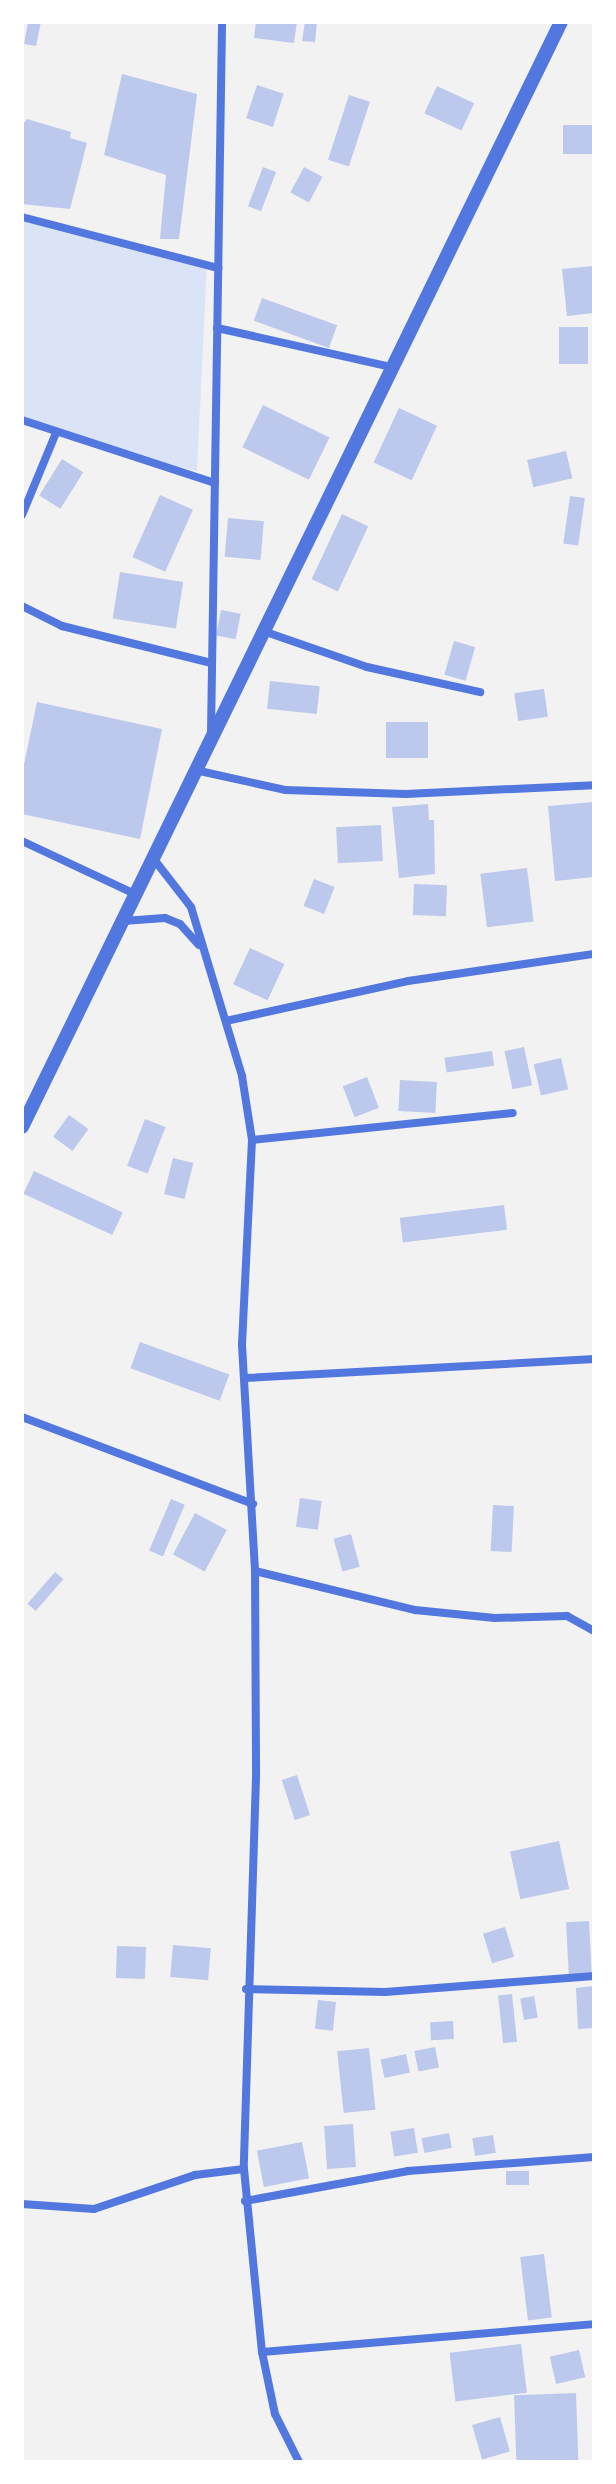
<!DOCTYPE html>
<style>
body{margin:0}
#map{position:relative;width:616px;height:2484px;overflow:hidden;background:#f2f2f2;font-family:"Noto Sans",sans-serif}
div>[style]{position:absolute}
.green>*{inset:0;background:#dbe4f7}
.building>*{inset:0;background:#bdc9ec;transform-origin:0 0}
.minor>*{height:8px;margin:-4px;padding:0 4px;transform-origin:4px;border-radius:4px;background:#5277de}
.tertiary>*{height:14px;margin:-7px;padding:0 7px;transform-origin:7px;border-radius:7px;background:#5277de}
span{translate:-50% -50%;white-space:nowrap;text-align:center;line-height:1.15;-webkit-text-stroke:6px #fff;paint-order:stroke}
.frame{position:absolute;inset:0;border:24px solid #fff;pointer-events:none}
</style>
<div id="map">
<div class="green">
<div style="clip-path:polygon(22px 213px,207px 263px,197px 471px,129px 456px,22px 417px)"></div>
</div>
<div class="building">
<div style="clip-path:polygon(28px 22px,41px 22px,36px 46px,24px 44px)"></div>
<div style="clip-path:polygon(256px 22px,297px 22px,294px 43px,254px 38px)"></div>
<div style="clip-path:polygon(305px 22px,317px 22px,315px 42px,302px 41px)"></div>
<div style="clip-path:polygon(122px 74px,197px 94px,179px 239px,160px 239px,166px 175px,104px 155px)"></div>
<div style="left:257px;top:85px;width:28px;height:35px;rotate:18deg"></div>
<div style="left:437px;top:86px;width:41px;height:30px;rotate:25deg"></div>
<div style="left:349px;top:95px;width:22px;height:68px;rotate:18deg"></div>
<div style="clip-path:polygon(27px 119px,71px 132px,70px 138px,87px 143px,70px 209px,22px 204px,22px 125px)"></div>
<div style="left:594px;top:125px;width:29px;height:31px;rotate:90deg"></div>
<div style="left:263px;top:167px;width:14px;height:42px;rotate:21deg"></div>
<div style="left:304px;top:167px;width:21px;height:29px;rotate:28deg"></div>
<div style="clip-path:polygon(594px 266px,594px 313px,567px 316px,562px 269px)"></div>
<div style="left:262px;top:298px;width:80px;height:24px;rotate:20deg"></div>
<div style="left:559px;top:327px;width:29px;height:37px"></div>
<div style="left:263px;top:405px;width:74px;height:47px;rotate:26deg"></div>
<div style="left:399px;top:408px;width:42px;height:60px;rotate:25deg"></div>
<div style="left:566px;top:451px;width:28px;height:40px;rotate:77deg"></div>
<div style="left:62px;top:459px;width:25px;height:43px;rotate:32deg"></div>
<div style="left:160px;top:495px;width:36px;height:68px;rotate:24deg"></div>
<div style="left:570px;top:496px;width:15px;height:48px;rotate:8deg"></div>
<div style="left:342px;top:514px;width:29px;height:72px;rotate:25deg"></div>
<div style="left:228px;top:518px;width:36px;height:39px;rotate:5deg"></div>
<div style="left:120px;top:572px;width:64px;height:47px;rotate:9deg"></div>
<div style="left:221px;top:610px;width:20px;height:26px;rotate:11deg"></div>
<div style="left:454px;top:641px;width:22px;height:35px;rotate:16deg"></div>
<div style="left:270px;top:681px;width:50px;height:28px;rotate:6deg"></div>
<div style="left:544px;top:689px;width:28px;height:30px;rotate:82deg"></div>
<div style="clip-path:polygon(37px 702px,162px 729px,140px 839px,22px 814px,22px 774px)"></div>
<div style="left:386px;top:722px;width:42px;height:36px"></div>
<div style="clip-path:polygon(594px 802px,594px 877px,555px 881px,548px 806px)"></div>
<div style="clip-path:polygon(428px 804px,429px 820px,434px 820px,435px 874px,399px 878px,392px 807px)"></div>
<div style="left:381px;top:825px;width:36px;height:45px;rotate:87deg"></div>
<div style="left:527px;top:868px;width:54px;height:47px;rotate:83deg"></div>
<div style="left:314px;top:879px;width:22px;height:29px;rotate:21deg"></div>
<div style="left:414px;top:884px;width:33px;height:31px;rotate:2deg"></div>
<div style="left:250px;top:948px;width:38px;height:40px;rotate:25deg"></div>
<div style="left:524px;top:1047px;width:39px;height:20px;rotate:78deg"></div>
<div style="left:492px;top:1051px;width:15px;height:48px;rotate:82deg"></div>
<div style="left:561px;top:1058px;width:32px;height:28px;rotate:77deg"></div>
<div style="left:367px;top:1077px;width:33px;height:26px;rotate:69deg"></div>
<div style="left:400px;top:1080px;width:37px;height:31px;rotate:3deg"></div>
<div style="left:69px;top:1115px;width:24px;height:27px;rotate:36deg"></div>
<div style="left:145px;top:1119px;width:22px;height:50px;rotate:21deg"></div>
<div style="left:173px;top:1158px;width:21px;height:37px;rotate:14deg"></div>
<div style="left:34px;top:1171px;width:98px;height:25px;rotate:25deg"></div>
<div style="left:504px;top:1205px;width:25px;height:105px;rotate:83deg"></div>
<div style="left:140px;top:1342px;width:95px;height:28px;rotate:20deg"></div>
<div style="left:300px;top:1498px;width:22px;height:29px;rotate:8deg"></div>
<div style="left:171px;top:1499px;width:15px;height:56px;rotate:23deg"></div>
<div style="left:493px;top:1505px;width:21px;height:46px;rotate:3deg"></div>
<div style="left:195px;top:1513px;width:36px;height:47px;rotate:28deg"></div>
<div style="left:351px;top:1534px;width:34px;height:18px;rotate:75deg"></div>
<div style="left:55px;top:1572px;width:11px;height:42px;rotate:41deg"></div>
<div style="left:297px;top:1775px;width:42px;height:16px;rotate:72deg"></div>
<div style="left:559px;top:1841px;width:49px;height:50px;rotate:78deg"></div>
<div style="left:589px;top:1921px;width:54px;height:23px;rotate:87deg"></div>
<div style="left:505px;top:1927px;width:31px;height:23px;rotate:73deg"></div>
<div style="left:173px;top:1945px;width:38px;height:32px;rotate:5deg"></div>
<div style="left:117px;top:1946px;width:29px;height:32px;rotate:2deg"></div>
<div style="clip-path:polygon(594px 1986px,594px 2028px,578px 2029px,576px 1988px)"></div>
<div style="left:512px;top:1994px;width:48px;height:14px;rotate:84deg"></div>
<div style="left:534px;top:1996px;width:22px;height:14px;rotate:80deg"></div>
<div style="left:318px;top:2000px;width:18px;height:29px;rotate:6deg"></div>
<div style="left:453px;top:2021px;width:18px;height:23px;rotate:87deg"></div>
<div style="left:435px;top:2047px;width:21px;height:21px;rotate:79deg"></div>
<div style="left:369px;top:2048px;width:62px;height:32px;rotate:84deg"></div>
<div style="left:406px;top:2054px;width:19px;height:26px;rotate:78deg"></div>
<div style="left:353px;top:2124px;width:43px;height:29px;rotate:86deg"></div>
<div style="left:414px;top:2128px;width:25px;height:24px;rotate:81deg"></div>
<div style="left:449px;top:2133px;width:15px;height:28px;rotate:79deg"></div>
<div style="left:493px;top:2135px;width:18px;height:21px;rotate:81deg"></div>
<div style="left:302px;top:2142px;width:37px;height:46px;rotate:79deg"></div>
<div style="left:529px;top:2171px;width:14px;height:23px;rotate:90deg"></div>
<div style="left:544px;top:2254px;width:64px;height:24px;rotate:83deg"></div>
<div style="left:521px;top:2344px;width:49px;height:72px;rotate:83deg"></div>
<div style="left:579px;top:2350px;width:28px;height:30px;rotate:77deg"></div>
<div style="left:576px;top:2393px;width:69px;height:62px;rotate:88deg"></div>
<div style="left:500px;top:2417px;width:36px;height:29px;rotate:74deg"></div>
</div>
<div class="minor">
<div style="left:22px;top:217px;width:203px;rotate:14.6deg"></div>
<div style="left:217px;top:328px;width:179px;rotate:12.6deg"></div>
<div style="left:22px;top:420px;width:203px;rotate:18.1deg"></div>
<div style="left:22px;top:515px;width:89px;rotate:-67.5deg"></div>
<div style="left:22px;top:606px;width:45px;rotate:26.6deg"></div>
<div style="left:62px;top:626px;width:154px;rotate:13.9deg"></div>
<div style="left:263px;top:631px;width:110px;rotate:19.1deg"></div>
<div style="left:367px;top:667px;width:116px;rotate:12.5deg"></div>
<div style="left:211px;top:733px;width:711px;rotate:-89.11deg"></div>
<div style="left:195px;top:770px;width:92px;rotate:12.5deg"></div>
<div style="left:285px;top:790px;width:121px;rotate:1.9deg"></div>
<div style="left:406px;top:794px;width:188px;rotate:-2.7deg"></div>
<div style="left:22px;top:841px;width:125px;rotate:25.1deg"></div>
<div style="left:153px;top:858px;width:62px;rotate:52.2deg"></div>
<div style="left:191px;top:907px;width:177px;rotate:73.2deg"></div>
<div style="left:242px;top:1076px;width:65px;rotate:81.1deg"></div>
<div style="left:252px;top:1140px;width:205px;rotate:92.8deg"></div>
<div style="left:242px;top:1345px;width:226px;rotate:86.7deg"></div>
<div style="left:255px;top:1571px;width:206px;rotate:89.7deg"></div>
<div style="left:256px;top:1777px;width:392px;rotate:91.8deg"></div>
<div style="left:244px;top:2169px;width:184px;rotate:84.4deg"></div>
<div style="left:262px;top:2352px;width:63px;rotate:78.2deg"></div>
<div style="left:275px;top:2414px;width:54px;rotate:63.4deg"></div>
<div style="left:123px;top:921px;width:42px;rotate:-4.1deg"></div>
<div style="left:165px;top:918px;width:16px;rotate:22deg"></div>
<div style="left:180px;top:924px;width:28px;rotate:48deg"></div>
<div style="left:226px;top:1021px;width:186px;rotate:-12.4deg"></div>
<div style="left:408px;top:981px;width:188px;rotate:-8.3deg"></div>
<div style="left:252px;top:1140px;width:262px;rotate:-5.9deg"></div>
<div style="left:245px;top:1378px;width:350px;rotate:-3.1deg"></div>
<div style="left:22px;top:1417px;width:247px;rotate:20.6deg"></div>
<div style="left:255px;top:1571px;width:165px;rotate:13.7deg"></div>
<div style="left:415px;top:1610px;width:80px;rotate:5.7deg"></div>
<div style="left:495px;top:1618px;width:72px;rotate:-1.6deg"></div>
<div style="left:567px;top:1616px;width:31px;rotate:29deg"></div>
<div style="left:246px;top:1989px;width:139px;rotate:1.2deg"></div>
<div style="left:385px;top:1992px;width:210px;rotate:-4.4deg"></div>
<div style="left:245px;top:2201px;width:166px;rotate:-10.4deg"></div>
<div style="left:408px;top:2171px;width:187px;rotate:-4.3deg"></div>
<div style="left:22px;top:2204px;width:72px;rotate:4deg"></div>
<div style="left:94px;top:2209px;width:107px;rotate:-18.6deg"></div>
<div style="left:195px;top:2175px;width:49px;rotate:-7deg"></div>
<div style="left:262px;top:2352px;width:333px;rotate:-4.8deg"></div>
</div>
<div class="tertiary">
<div style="left:22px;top:1127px;width:1229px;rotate:-64deg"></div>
</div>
<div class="frame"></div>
</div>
